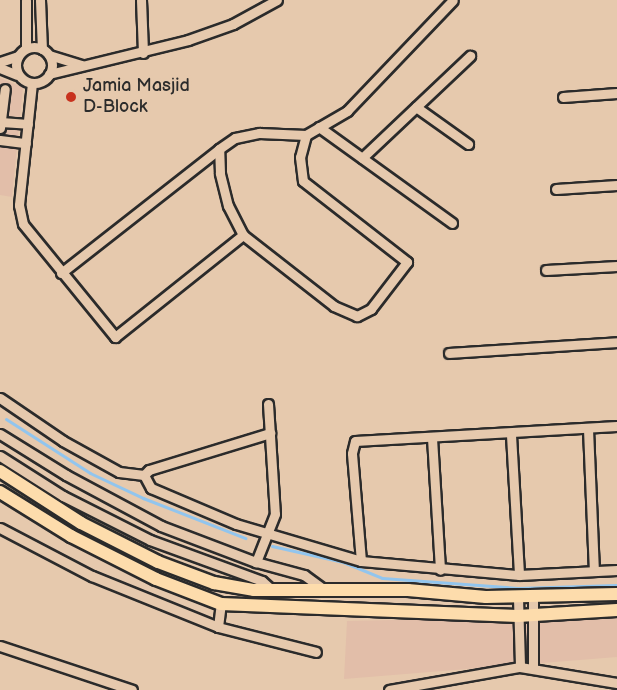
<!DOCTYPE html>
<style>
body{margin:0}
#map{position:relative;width:617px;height:690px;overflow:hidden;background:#e6c9ad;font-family:"Balsamiq Sans",sans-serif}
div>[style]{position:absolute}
.built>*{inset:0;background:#e2bea9}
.stream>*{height:3px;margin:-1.5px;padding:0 1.5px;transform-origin:1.5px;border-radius:1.5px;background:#91c5ee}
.roads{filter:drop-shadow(2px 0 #2b2b2b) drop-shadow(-2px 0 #2b2b2b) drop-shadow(0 2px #2b2b2b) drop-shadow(0 -2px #2b2b2b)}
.minor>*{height:9px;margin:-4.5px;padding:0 4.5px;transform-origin:4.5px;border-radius:4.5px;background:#e6c9ad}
.minor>.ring{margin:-4.5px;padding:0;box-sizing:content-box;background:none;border:9px solid #e6c9ad;border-radius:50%}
.major>*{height:12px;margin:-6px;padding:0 6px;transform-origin:6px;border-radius:6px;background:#fddcac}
.dots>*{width:16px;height:16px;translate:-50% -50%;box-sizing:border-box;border:3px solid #e6c9ad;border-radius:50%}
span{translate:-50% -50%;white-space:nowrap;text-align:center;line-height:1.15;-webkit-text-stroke:6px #e6c9ad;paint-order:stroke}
.poi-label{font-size:18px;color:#2b2b2b}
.left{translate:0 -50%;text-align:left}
</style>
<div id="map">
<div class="built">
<div style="clip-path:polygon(0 78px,23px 87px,12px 197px,0 195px)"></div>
<div style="clip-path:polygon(617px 615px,617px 657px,344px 679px,347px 621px)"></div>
</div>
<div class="stream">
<div style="left:6px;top:419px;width:100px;rotate:32.7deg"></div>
<div style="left:90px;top:473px;width:59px;rotate:25.3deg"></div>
<div style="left:143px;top:498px;width:110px;rotate:21.4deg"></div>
<div style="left:272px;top:546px;width:73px;rotate:12.7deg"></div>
<div style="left:343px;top:562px;width:42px;rotate:22.3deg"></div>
<div style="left:382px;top:578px;width:136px;rotate:4.2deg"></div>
<div style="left:518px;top:588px;width:99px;rotate:-1.7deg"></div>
</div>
<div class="roads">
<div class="minor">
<div style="left:40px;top:0;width:49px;rotate:87.7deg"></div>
<div style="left:141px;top:0;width:53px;rotate:87.8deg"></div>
<div class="ring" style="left:16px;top:47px;width:27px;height:27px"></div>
<div style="left:26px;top:48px;width:48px;rotate:-90deg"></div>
<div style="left:49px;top:55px;width:34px;rotate:17deg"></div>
<div style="left:0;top:62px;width:19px;rotate:-18deg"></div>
<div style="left:0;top:68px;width:18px;rotate:22deg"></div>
<div style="left:49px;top:74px;width:143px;rotate:-13.7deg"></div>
<div style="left:188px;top:40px;width:48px;rotate:-19.6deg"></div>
<div style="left:233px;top:24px;width:50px;rotate:-28.6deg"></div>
<div style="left:32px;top:83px;width:123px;rotate:96.1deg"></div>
<div style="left:19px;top:205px;width:19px;rotate:78deg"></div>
<div style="left:23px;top:224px;width:146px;rotate:50.8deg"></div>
<div style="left:115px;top:337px;width:164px;rotate:-38.6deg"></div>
<div style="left:243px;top:235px;width:33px;rotate:-117deg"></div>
<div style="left:228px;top:206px;width:34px;rotate:-104deg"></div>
<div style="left:220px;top:173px;width:24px;rotate:-92deg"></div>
<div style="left:219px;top:149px;width:19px;rotate:-35deg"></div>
<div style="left:235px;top:138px;width:25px;rotate:-12deg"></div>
<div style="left:259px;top:133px;width:47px;rotate:2.4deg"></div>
<div style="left:306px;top:135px;width:23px;rotate:105deg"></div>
<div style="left:300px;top:157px;width:24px;rotate:83deg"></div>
<div style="left:303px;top:181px;width:132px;rotate:37.9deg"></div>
<div style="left:407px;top:262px;width:59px;rotate:127.5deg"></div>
<div style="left:371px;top:309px;width:16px;rotate:153deg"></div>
<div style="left:357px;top:316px;width:25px;rotate:-157deg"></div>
<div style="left:334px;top:306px;width:115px;rotate:-142deg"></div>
<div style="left:563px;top:97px;width:54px;rotate:-4.2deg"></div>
<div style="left:416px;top:107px;width:64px;rotate:35.4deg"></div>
<div style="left:1px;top:122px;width:27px;rotate:4deg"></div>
<div style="left:319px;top:127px;width:164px;rotate:35.8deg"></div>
<div style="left:0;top:128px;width:39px;rotate:-83deg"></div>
<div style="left:306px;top:135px;width:48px;rotate:-30.3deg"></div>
<div style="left:347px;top:111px;width:153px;rotate:-46.3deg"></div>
<div style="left:0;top:140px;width:26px;rotate:7deg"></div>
<div style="left:362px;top:158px;width:149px;rotate:-43.4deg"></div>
<div style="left:556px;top:189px;width:61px;rotate:-3.8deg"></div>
<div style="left:546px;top:270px;width:71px;rotate:-3.2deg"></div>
<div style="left:61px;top:273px;width:201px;rotate:-38.1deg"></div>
<div style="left:449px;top:353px;width:168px;rotate:-3.7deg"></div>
<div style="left:0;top:398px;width:76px;rotate:34.3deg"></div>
<div style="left:63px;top:441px;width:64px;rotate:29deg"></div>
<div style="left:119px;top:472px;width:25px;rotate:7deg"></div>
<div style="left:144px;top:475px;width:7px;rotate:-45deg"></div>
<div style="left:149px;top:470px;width:127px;rotate:-17deg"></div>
<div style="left:268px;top:404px;width:110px;rotate:86.4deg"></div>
<div style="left:275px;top:514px;width:52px;rotate:111.6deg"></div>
<div style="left:256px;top:562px;width:50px;rotate:15.2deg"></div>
<div style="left:304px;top:575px;width:27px;rotate:36deg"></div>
<div style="left:588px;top:429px;width:142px;rotate:87.6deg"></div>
<div style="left:0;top:434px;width:78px;rotate:31.8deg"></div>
<div style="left:66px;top:475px;width:108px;rotate:28.2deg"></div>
<div style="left:161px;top:526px;width:102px;rotate:20.8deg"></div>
<div style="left:511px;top:435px;width:140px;rotate:86.7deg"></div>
<div style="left:432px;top:438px;width:132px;rotate:86.5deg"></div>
<div style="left:0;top:456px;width:75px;rotate:32.4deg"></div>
<div style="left:63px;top:496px;width:97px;rotate:26.8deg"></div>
<div style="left:150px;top:540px;width:119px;rotate:20.1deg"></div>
<div style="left:262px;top:581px;width:15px;rotate:42deg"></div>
<div style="left:144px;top:475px;width:15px;rotate:62deg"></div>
<div style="left:151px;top:488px;width:92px;rotate:23deg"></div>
<div style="left:236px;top:524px;width:130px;rotate:16.5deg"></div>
<div style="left:361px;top:561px;width:159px;rotate:5.1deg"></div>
<div style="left:519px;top:575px;width:98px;rotate:-2.9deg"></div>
<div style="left:0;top:528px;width:104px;rotate:27.6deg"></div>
<div style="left:92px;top:576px;width:136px;rotate:22deg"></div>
<div style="left:218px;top:627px;width:101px;rotate:14.3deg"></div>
<div style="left:361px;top:561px;width:108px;rotate:-94.8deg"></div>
<div style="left:352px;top:453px;width:12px;rotate:-76deg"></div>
<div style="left:355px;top:441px;width:262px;rotate:-3.3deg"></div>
<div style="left:518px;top:598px;width:69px;rotate:88.3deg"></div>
<div style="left:533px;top:598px;width:69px;rotate:90deg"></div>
<div style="left:218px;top:627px;width:23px;rotate:-83deg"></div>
<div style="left:0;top:646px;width:139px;rotate:18.4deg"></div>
<div style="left:389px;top:690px;width:133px;rotate:-10deg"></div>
<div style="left:520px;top:667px;width:98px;rotate:9.4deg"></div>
</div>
<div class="major">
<div style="left:0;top:471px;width:96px;rotate:32.7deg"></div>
<div style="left:81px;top:523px;width:86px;rotate:26.9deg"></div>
<div style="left:158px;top:562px;width:60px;rotate:20.6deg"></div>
<div style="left:214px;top:583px;width:41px;rotate:9.9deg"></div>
<div style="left:254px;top:590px;width:154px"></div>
<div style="left:408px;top:590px;width:78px;rotate:5.1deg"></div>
<div style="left:486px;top:597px;width:131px;rotate:-1.3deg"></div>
<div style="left:0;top:492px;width:84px;rotate:31.8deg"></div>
<div style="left:71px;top:536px;width:95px;rotate:26.8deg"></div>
<div style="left:156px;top:579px;width:70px;rotate:21deg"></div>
<div style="left:221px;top:604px;width:297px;rotate:2.3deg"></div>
<div style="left:518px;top:616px;width:99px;rotate:-3.5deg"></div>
</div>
</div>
<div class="dots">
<div style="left:71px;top:97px;background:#c8321e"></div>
</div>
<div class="poi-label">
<span class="left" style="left:83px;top:97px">Jamia Masjid<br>D-Block</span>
</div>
</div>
